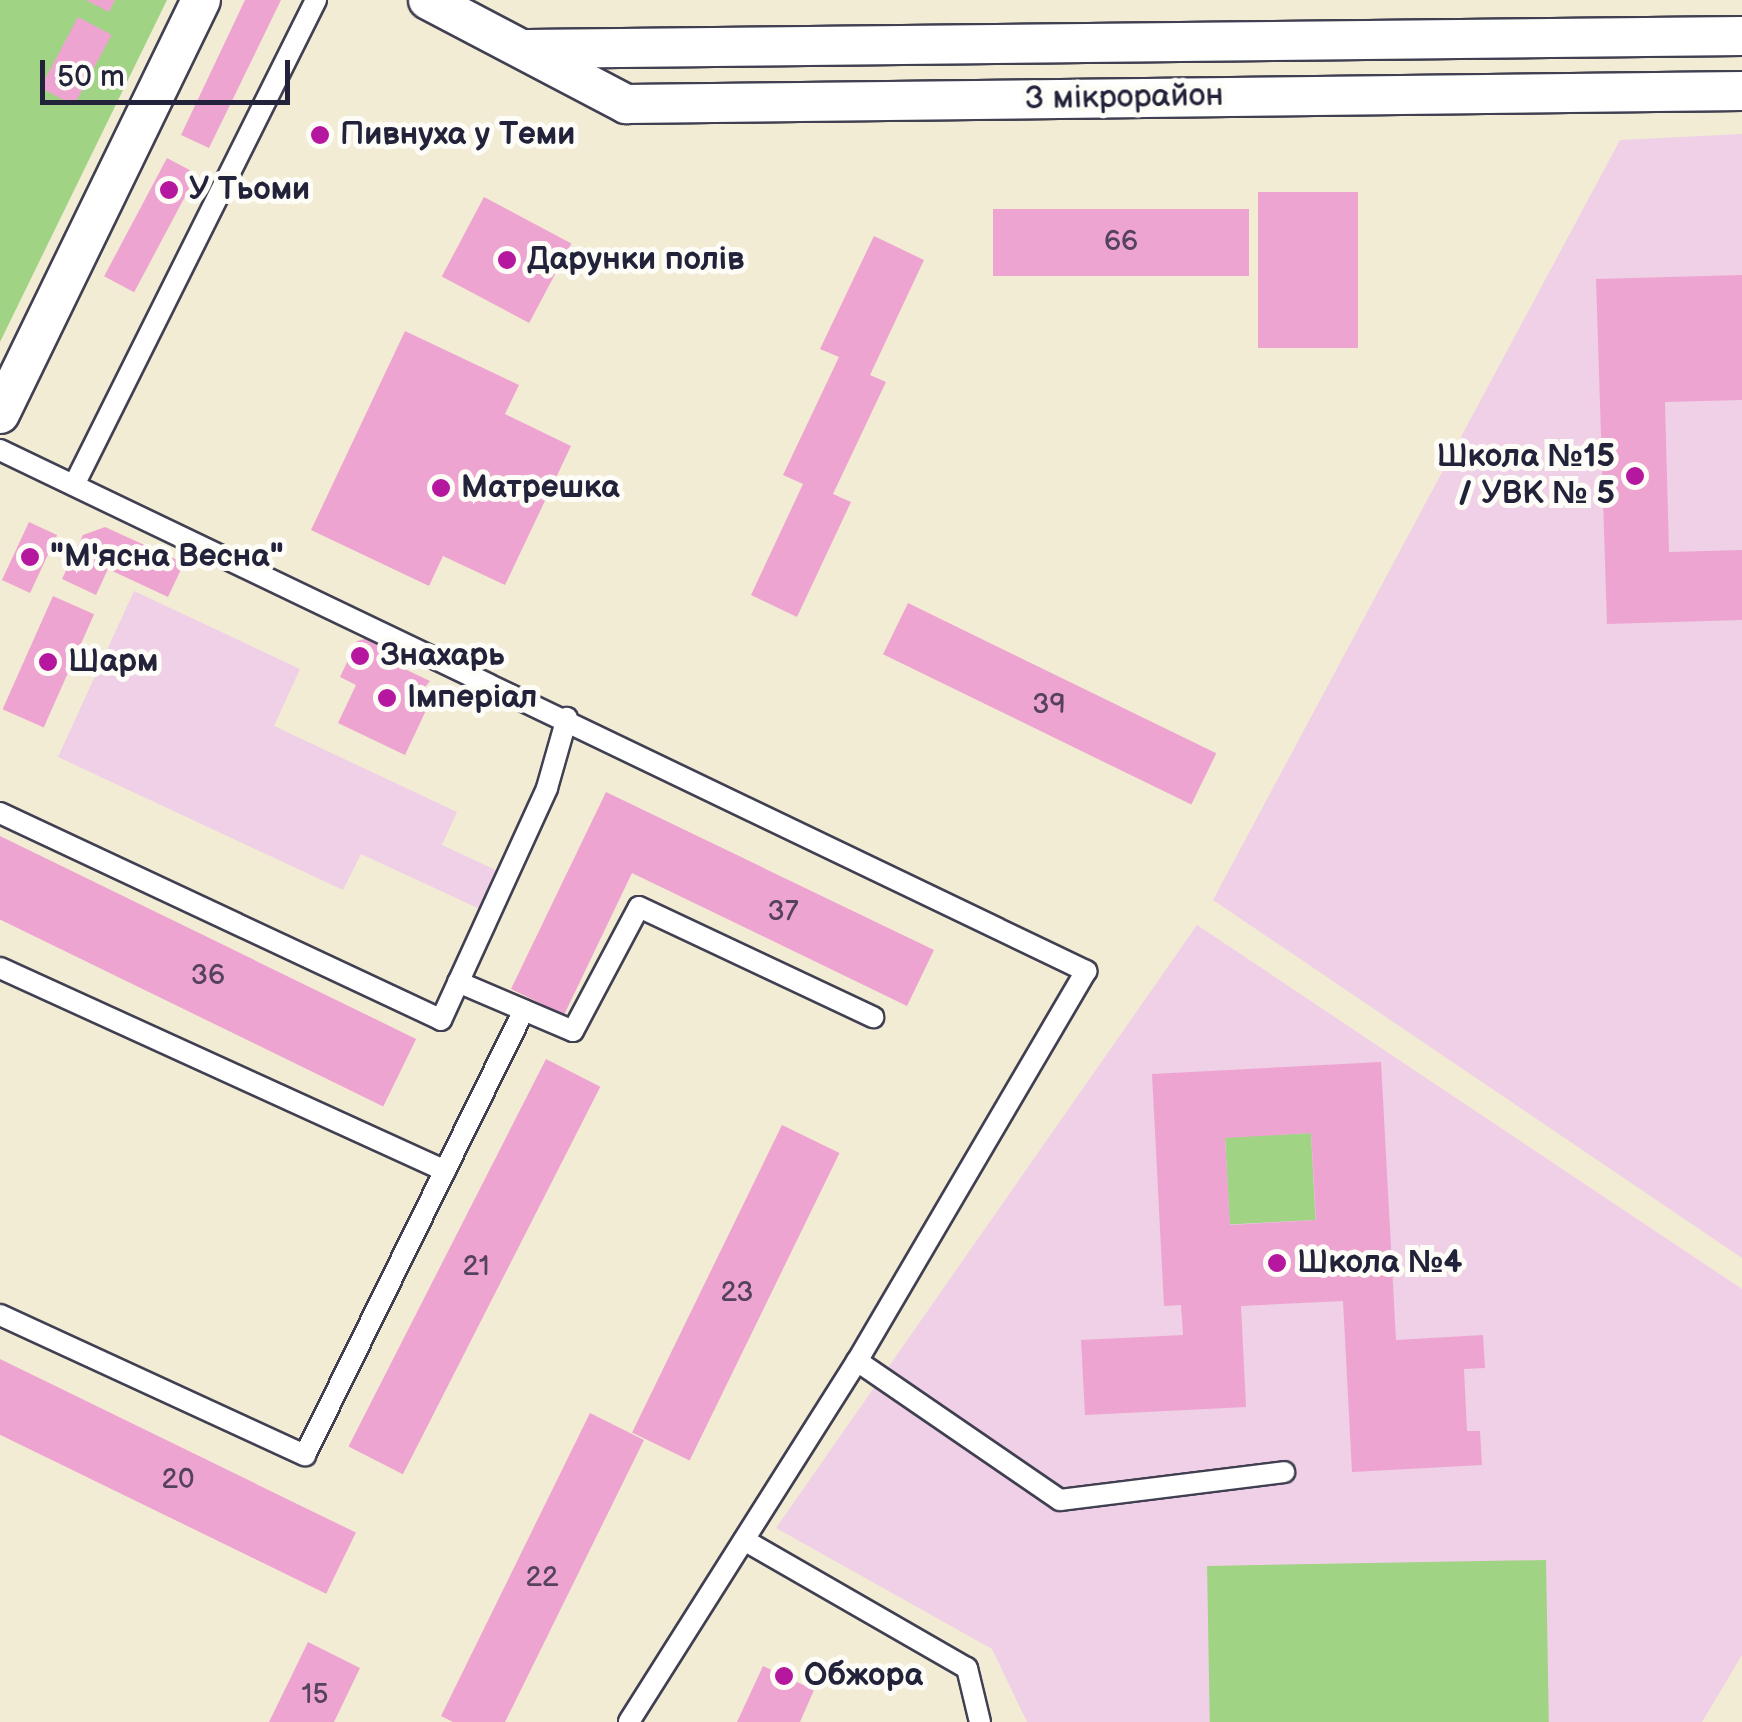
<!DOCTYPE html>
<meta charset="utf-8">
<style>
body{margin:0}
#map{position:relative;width:1742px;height:1722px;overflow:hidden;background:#f2ecd5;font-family:"Balsamiq Sans",sans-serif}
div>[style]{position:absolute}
.built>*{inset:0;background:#efd0e6}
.green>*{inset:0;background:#a0d383;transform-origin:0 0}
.building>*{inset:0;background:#eea4d0;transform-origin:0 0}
.roads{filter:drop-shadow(2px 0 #414052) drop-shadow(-2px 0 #414052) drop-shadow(0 2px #414052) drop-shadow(0 -2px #414052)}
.lane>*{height:20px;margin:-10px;padding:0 10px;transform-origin:10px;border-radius:10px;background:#fff}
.street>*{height:38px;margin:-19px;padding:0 19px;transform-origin:19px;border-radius:19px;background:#fff}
.dots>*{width:28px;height:28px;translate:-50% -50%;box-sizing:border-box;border:5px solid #fdfcf7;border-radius:50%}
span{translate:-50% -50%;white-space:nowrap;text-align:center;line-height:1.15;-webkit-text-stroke:10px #fdfcf7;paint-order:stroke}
.number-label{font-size:28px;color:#554260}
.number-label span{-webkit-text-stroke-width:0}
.street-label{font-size:32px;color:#22223b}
.poi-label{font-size:32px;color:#22223b;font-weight:700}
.left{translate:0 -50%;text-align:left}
.right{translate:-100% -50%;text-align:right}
.scale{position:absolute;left:40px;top:60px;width:250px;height:45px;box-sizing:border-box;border:5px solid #22223b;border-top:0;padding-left:12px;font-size:30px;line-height:35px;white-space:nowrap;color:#22223b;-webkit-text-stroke:8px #fdfcf7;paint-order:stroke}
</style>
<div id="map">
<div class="built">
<div style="clip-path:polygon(1742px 134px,1742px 1258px,1213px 900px,1620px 140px)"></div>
<div style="clip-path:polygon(134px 591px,300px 669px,274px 726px,457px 812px,442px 845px,500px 872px,482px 910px,361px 854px,343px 890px,58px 757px)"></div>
<div style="clip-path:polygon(1197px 925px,1742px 1289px,1742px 1655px,1702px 1722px,1027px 1722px,992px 1649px,776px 1528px)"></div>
</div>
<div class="green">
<div style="clip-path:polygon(0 0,167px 0,0 342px)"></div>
<div style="left:1311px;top:1133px;width:87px;height:86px;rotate:87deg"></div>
<div style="left:1546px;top:1560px;width:162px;height:339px;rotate:89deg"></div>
</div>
<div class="building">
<div style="clip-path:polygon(86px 0,115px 0,109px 12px)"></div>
<div style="clip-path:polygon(245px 0,281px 0,209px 148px,181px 135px)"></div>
<div style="left:78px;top:17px;width:38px;height:80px;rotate:28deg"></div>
<div style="left:167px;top:158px;width:34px;height:134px;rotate:28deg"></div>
<div style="left:1258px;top:192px;width:100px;height:156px"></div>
<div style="left:484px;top:197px;width:99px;height:90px;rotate:28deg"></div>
<div style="left:993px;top:209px;width:256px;height:67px"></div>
<div style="clip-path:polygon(874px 236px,924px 260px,870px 375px,886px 382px,833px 494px,851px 502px,797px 617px,751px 595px,803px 484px,783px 475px,839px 357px,820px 349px)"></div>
<div style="clip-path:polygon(1742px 275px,1742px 400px,1665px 402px,1669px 552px,1742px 550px,1742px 620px,1607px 624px,1596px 279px)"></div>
<div style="clip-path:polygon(405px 331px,519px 385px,505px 414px,571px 446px,505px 585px,443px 556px,429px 586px,311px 530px)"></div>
<div style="left:29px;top:522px;width:31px;height:64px;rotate:25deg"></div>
<div style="clip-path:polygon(105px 527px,184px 563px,168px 597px,108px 569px,96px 595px,62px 579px,83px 535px)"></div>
<div style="left:53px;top:596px;width:45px;height:124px;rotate:24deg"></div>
<div style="left:908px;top:603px;width:343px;height:57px;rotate:26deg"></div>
<div style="clip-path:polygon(383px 634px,399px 643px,390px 662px,430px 681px,420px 693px,429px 704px,405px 755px,338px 723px,356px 685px,340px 677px,357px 641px)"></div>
<div style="clip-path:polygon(606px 792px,934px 950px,907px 1006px,632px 873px,564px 1015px,511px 989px)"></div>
<div style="left:0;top:836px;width:463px;height:75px;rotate:26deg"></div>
<div style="left:546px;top:1059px;width:61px;height:435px;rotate:27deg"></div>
<div style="clip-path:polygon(evenodd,1381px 1062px,1396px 1340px,1483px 1335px,1485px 1368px,1464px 1369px,1467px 1431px,1480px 1431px,1482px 1465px,1352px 1472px,1343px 1301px,1241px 1306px,1246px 1407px,1085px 1415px,1081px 1340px,1183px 1335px,1181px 1305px,1164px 1306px,1152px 1074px,1381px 1062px,1311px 1133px,1316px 1220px,1230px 1225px,1225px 1138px,1311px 1133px)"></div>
<div style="left:782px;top:1125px;width:64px;height:342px;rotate:26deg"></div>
<div style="left:0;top:1359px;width:396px;height:68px;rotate:26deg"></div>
<div style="clip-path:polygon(590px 1413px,644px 1440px,505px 1722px,453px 1722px,441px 1716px)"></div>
<div style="clip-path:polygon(308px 1642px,360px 1668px,334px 1722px,269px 1722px)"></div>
<div style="clip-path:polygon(763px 1666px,814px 1690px,800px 1722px,737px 1722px)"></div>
</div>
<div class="roads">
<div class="lane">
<div style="left:0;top:450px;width:1205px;rotate:25.63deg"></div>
<div style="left:1086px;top:971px;width:452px;rotate:120.4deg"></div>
<div style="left:857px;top:1361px;width:427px;rotate:122.3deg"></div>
<div style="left:74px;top:485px;width:542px;rotate:-63.48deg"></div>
<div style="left:0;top:813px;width:487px;rotate:25.1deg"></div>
<div style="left:441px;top:1020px;width:255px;rotate:-65.4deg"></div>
<div style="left:547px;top:788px;width:73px;rotate:-74.1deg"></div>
<div style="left:0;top:968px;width:489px;rotate:24.5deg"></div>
<div style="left:458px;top:982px;width:125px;rotate:23.1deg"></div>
<div style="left:573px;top:1031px;width:140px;rotate:-62deg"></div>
<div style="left:639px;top:907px;width:259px;rotate:25.2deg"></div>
<div style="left:0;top:1315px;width:336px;rotate:24.7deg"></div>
<div style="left:305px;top:1455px;width:496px;rotate:-63.8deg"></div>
<div style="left:857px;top:1361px;width:246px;rotate:34.4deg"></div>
<div style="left:1060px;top:1500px;width:226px;rotate:-7.1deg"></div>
<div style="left:744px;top:1540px;width:257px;rotate:29.9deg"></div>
<div style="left:967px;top:1668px;width:56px;rotate:76.5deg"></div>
</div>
<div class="street">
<div style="left:428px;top:0;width:224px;rotate:27.7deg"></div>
<div style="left:626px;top:104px;width:1116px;rotate:-0.67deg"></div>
<div style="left:527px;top:49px;width:1215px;rotate:-0.61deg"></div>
<div style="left:0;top:414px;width:460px;rotate:-64.1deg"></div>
</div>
</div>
<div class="dots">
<div style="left:320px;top:135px;background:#b5179e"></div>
<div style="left:169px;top:190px;background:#b5179e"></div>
<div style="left:507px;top:260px;background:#b5179e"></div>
<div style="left:1635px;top:476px;background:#b5179e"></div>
<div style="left:441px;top:488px;background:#b5179e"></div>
<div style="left:30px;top:557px;background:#b5179e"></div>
<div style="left:360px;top:656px;background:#b5179e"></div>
<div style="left:48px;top:662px;background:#b5179e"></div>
<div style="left:387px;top:698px;background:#b5179e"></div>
<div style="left:1277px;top:1263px;background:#b5179e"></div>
<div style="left:784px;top:1676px;background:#b5179e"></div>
</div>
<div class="number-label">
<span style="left:1121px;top:242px">66</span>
<span style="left:1049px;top:705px">39</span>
<span style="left:783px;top:912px">37</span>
<span style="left:208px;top:976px">36</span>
<span style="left:476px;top:1267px">21</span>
<span style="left:737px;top:1293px">23</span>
<span style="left:178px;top:1480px">20</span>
<span style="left:542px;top:1578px">22</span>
<span style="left:315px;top:1695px">15</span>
</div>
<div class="street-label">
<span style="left:1124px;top:98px;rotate:-1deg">3 мікрорайон</span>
</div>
<div class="poi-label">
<span class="left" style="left:340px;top:135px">Пивнуха у Теми</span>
<span class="left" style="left:189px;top:190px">У Тьоми</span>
<span class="left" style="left:527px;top:260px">Дарунки полів</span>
<span class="right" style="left:1615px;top:476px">Школа №15<br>/ УВК № 5</span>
<span class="left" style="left:461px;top:488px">Матрешка</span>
<span class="left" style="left:50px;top:557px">"М'ясна Весна"</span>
<span class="left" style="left:380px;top:656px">Знахарь</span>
<span class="left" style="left:68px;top:662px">Шарм</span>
<span class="left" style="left:407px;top:698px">Імперіал</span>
<span class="left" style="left:1297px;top:1263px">Школа №4</span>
<span class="left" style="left:804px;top:1676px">Обжора</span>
</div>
<div class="scale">50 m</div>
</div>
